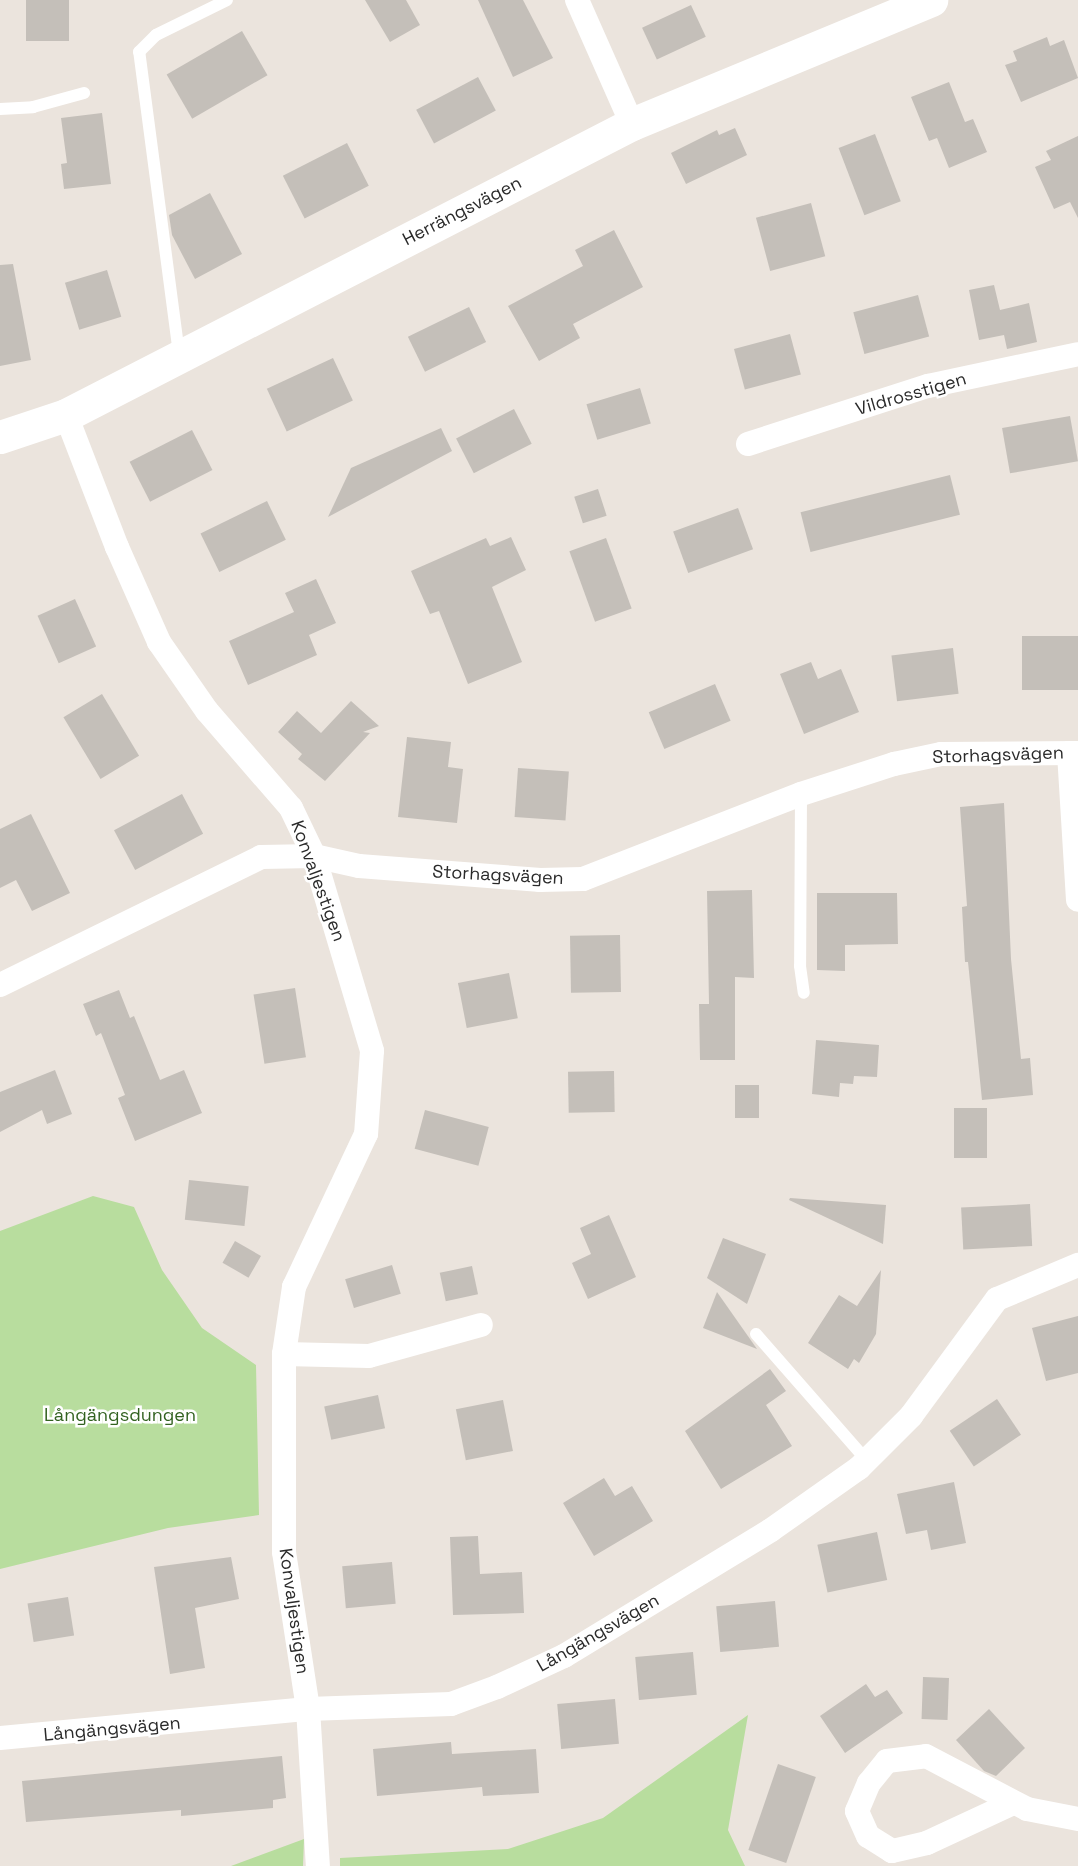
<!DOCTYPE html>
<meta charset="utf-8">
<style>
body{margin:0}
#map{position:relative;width:1078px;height:1866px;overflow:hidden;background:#ebe4dd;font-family:"Space Grotesk",sans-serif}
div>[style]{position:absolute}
.green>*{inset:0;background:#b8dd9e}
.building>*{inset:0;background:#c4bfb9;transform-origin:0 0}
.lane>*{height:12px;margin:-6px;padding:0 6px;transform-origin:6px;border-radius:6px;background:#fff}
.street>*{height:24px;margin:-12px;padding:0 12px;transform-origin:12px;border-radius:12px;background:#fff}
.secondary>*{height:33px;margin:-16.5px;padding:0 16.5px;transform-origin:16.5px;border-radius:16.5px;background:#fff}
span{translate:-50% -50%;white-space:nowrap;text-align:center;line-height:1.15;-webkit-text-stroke:5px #fff;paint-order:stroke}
.street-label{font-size:18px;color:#2a2a2a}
.park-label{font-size:18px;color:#326220}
</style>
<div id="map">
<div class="green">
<div style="clip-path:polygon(93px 1196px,134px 1207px,162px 1270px,202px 1328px,256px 1365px,259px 1515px,168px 1528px,0 1569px,0 1231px)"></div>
<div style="clip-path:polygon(748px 1715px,728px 1830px,745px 1866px,340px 1866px,340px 1858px,508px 1849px,603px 1818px)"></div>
<div style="clip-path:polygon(304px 1839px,303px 1866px,231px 1866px)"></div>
</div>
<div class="building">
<div style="left:26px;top:0;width:43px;height:41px"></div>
<div style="clip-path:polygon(365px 0,406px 0,420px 25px,390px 42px)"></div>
<div style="clip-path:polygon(478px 0,523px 0,553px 58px,513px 77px)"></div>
<div style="left:691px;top:5px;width:35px;height:54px;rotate:65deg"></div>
<div style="left:242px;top:31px;width:51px;height:87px;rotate:60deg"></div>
<div style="clip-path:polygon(1047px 37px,1050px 46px,1064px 40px,1078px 78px,1021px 102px,1005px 65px,1017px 61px,1013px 51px)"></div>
<div style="left:478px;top:77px;width:38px;height:70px;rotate:62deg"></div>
<div style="clip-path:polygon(949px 82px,965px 122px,973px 119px,987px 152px,949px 168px,937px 138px,929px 141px,911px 97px)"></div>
<div style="clip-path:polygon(102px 113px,111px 184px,64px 189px,61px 164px,67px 163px,61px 118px)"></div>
<div style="clip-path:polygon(735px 128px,747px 155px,686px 184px,671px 153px,717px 130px,719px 135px)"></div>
<div style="left:875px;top:134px;width:72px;height:39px;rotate:69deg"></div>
<div style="clip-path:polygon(1078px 136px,1078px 218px,1070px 202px,1054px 209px,1035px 167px,1051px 160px,1046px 151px)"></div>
<div style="left:347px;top:143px;width:48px;height:72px;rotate:63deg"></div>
<div style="clip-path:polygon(210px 193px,242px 254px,195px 279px,172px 235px,169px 215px)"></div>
<div style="left:811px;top:203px;width:55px;height:57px;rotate:75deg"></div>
<div style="clip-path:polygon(614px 230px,643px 287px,573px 324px,580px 338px,539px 361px,508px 306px,583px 266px,575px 250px)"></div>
<div style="clip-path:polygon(13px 264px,31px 360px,0 366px,0 265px)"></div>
<div style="left:107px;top:270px;width:49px;height:44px;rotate:73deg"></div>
<div style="clip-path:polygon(994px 285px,1000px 310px,1029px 303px,1037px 342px,1007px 349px,1004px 335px,979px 340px,969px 290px)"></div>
<div style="left:918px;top:295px;width:43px;height:67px;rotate:75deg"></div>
<div style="left:469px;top:307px;width:39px;height:68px;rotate:64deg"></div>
<div style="left:790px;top:334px;width:42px;height:58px;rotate:75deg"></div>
<div style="left:333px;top:358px;width:47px;height:73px;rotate:65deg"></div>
<div style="left:640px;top:388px;width:37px;height:56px;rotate:73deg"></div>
<div style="left:514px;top:409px;width:39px;height:65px;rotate:63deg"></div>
<div style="left:1070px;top:416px;width:46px;height:69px;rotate:80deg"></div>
<div style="clip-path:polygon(441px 428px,452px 451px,328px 517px,351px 468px)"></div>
<div style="left:192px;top:430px;width:45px;height:70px;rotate:63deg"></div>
<div style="left:950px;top:475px;width:41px;height:154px;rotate:76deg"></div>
<div style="left:598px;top:489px;width:28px;height:25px;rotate:72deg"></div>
<div style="left:267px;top:501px;width:43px;height:74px;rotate:64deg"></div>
<div style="left:738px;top:508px;width:44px;height:69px;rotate:70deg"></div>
<div style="clip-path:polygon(511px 537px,526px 570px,492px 587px,522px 662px,468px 684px,439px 611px,430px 614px,411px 571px,486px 538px,490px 546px)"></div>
<div style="left:606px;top:538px;width:75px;height:39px;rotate:70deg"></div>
<div style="clip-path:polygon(316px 579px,336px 623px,309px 635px,317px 655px,248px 685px,229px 641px,294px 612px,285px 593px)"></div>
<div style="left:75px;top:599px;width:52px;height:41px;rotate:66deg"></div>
<div style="left:1022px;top:636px;width:56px;height:54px"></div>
<div style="left:953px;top:648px;width:46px;height:62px;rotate:83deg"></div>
<div style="clip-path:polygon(811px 662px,818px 679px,841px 669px,859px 712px,804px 734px,780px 674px)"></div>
<div style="left:715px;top:684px;width:40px;height:72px;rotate:67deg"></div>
<div style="left:102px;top:694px;width:72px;height:45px;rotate:59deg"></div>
<div style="clip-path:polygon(351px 701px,379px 726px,363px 732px,370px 733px,325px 781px,298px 759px,302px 754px,278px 732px,297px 711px,321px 733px)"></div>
<div style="clip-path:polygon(407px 737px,451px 742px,448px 767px,463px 769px,457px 823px,398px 817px)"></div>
<div style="left:518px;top:768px;width:51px;height:49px;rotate:4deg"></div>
<div style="left:182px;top:794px;width:45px;height:77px;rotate:62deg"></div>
<div style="clip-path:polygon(1004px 803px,1011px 959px,1021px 1059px,1030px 1058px,1033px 1095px,982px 1100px,968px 962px,965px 962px,962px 907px,967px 906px,960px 807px)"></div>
<div style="clip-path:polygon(31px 814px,70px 893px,32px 911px,16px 880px,0 888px,0 829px)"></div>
<div style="clip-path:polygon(752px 890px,754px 978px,735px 977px,735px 1060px,700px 1060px,699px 1004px,709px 1004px,707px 891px)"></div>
<div style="clip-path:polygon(817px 893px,897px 893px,898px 944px,845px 945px,845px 971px,817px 970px)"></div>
<div style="left:620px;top:935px;width:57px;height:50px;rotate:89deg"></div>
<div style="left:509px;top:973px;width:46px;height:52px;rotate:79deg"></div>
<div style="left:295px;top:988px;width:70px;height:42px;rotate:81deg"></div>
<div style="clip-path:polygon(119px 990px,130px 1018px,134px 1016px,160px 1080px,184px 1070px,202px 1113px,135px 1141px,118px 1098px,125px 1095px,101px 1033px,96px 1036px,83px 1004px)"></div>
<div style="clip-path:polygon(816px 1040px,879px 1045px,877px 1077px,854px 1076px,853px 1084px,840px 1083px,839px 1097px,812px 1094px)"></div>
<div style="clip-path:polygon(55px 1070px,72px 1114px,47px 1124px,42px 1110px,0 1132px,0 1092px)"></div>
<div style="left:614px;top:1071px;width:41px;height:46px;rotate:89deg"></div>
<div style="left:735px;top:1085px;width:24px;height:33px"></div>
<div style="left:954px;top:1108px;width:33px;height:50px"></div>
<div style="left:425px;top:1110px;width:66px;height:40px;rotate:15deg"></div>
<div style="left:189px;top:1180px;width:60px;height:40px;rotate:6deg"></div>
<div style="clip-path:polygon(790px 1198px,886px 1205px,883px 1244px,789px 1200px)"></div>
<div style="left:1030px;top:1204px;width:42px;height:69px;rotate:87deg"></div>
<div style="clip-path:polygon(609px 1215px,636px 1277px,588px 1299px,572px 1263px,591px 1254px,580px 1228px)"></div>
<div style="clip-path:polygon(723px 1238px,766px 1254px,747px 1304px,707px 1278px)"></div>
<div style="left:235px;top:1241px;width:30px;height:25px;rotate:30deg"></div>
<div style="left:392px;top:1265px;width:30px;height:49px;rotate:73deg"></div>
<div style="left:472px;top:1266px;width:29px;height:33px;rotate:78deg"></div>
<div style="clip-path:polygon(881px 1270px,876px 1334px,859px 1363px,854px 1359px,848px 1369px,808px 1343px,839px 1295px,857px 1306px)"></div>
<div style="clip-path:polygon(717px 1292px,750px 1339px,757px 1349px,703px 1328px)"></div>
<div style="clip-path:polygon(1078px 1316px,1078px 1373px,1046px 1381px,1032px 1328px)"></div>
<div style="clip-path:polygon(770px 1369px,786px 1391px,766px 1405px,792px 1446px,721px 1489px,685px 1431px)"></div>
<div style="left:378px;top:1395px;width:34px;height:55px;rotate:78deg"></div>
<div style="left:997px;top:1399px;width:43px;height:57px;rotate:56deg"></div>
<div style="left:503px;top:1400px;width:52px;height:48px;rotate:79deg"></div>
<div style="clip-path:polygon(604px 1478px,615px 1496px,632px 1486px,653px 1521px,594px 1556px,563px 1503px)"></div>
<div style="clip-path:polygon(954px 1482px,966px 1543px,931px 1550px,927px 1530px,906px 1534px,897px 1494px)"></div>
<div style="left:877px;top:1532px;width:49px;height:61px;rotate:78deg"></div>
<div style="clip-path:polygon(478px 1536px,480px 1574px,522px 1572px,524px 1613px,453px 1615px,450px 1537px)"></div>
<div style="clip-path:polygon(231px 1557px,239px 1599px,195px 1608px,205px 1668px,170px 1674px,154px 1567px)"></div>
<div style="left:392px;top:1562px;width:42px;height:50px;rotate:85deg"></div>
<div style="left:68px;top:1597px;width:39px;height:41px;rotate:81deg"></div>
<div style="left:775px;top:1601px;width:46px;height:59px;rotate:85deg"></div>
<div style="left:693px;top:1652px;width:43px;height:58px;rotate:85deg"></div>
<div style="left:923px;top:1677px;width:26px;height:42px;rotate:2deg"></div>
<div style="clip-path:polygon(866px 1684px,875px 1697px,887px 1690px,903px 1713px,845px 1753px,820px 1716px)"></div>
<div style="left:615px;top:1699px;width:45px;height:58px;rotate:85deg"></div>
<div style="clip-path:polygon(989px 1709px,1025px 1748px,996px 1776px,984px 1771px,956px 1740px)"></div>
<div style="clip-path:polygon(451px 1742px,452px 1754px,536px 1749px,539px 1793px,483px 1796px,482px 1787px,377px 1796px,373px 1749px)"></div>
<div style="clip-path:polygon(282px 1756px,286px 1798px,273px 1800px,273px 1808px,181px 1816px,181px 1810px,26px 1822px,22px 1781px)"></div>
<div style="left:778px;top:1764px;width:40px;height:91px;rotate:19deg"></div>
</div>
<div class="lane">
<div style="left:0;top:109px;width:33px;rotate:-3deg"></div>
<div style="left:33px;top:107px;width:53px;rotate:-15.4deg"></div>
<div style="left:179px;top:354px;width:305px;rotate:-97.5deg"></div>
<div style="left:139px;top:52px;width:24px;rotate:-45deg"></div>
<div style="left:156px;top:35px;width:79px;rotate:-26.2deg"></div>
<div style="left:801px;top:794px;width:172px;rotate:90.3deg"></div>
<div style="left:800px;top:966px;width:27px;rotate:82deg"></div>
<div style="left:756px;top:1334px;width:169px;rotate:48.8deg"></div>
</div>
<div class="street">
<div style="left:577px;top:0;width:136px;rotate:66.1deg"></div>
<div style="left:66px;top:415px;width:142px;rotate:68.9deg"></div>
<div style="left:117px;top:547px;width:104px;rotate:66.1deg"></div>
<div style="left:159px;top:642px;width:84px;rotate:55.2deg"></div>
<div style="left:207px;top:711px;width:128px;rotate:49.1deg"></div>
<div style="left:291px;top:808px;width:53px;rotate:64.4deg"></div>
<div style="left:314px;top:856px;width:203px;rotate:73.4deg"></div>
<div style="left:372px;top:1051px;width:83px;rotate:94.1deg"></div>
<div style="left:366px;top:1134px;width:169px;rotate:115.2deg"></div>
<div style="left:294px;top:1287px;width:68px;rotate:98.5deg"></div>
<div style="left:284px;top:1354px;width:198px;rotate:90deg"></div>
<div style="left:284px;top:1552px;width:159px;rotate:81.3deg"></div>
<div style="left:308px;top:1709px;width:157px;rotate:86.4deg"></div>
<div style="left:748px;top:444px;width:189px;rotate:-17.9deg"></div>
<div style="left:928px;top:386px;width:153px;rotate:-12deg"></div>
<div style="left:1069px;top:753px;width:147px;rotate:86.5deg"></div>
<div style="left:0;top:985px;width:291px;rotate:-26.1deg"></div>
<div style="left:261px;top:857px;width:53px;rotate:-1.1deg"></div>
<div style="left:314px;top:856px;width:46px;rotate:12.5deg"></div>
<div style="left:359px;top:866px;width:182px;rotate:4.4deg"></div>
<div style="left:540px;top:880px;width:43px;rotate:-1.3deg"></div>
<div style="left:583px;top:879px;width:234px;rotate:-21.3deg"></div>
<div style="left:801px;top:794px;width:98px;rotate:-17.9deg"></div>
<div style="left:894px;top:764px;width:48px;rotate:-12deg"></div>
<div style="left:941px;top:754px;width:137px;rotate:-0.4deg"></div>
<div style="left:284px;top:1354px;width:85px;rotate:1.3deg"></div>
<div style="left:369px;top:1356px;width:116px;rotate:-15.5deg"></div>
<div style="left:0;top:1738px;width:309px;rotate:-5.4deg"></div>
<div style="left:308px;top:1709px;width:143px;rotate:-2deg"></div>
<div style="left:451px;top:1704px;width:49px;rotate:-20.3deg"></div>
<div style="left:497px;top:1687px;width:74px;rotate:-24.8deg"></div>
<div style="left:564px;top:1656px;width:242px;rotate:-31.3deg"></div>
<div style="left:771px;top:1530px;width:108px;rotate:-35.2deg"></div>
<div style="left:859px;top:1468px;width:74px;rotate:-45deg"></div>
<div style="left:911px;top:1416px;width:145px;rotate:-53.7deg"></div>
<div style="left:997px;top:1299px;width:88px;rotate:-22.8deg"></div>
<div style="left:1013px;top:1803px;width:95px;rotate:155.1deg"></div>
<div style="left:927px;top:1843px;width:36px;rotate:167deg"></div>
<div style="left:892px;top:1851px;width:28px;rotate:-148deg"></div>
<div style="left:868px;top:1836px;width:27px;rotate:-114deg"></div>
<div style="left:857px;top:1811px;width:30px;rotate:-67deg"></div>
<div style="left:869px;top:1783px;width:28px;rotate:-51deg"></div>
<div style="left:887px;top:1761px;width:39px;rotate:-7deg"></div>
<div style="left:926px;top:1756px;width:114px;rotate:27.7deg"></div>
<div style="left:1027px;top:1809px;width:52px;rotate:11.1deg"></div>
</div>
<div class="secondary">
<div style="left:0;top:437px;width:70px;rotate:-18.4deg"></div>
<div style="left:66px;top:415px;width:636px;rotate:-27.21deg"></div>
<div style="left:632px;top:124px;width:324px;rotate:-22.5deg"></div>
</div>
<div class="street-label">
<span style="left:462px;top:211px;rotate:-27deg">Herrängsvägen</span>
<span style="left:911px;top:394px;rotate:-16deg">Vildrosstigen</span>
<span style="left:998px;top:755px;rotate:-2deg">Storhagsvägen</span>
<span style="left:498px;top:875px;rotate:3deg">Storhagsvägen</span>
<span style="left:318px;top:881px;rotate:70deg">Konvaljestigen</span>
<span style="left:294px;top:1611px;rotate:82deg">Konvaljestigen</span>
<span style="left:598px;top:1633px;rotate:-30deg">Långängsvägen</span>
<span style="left:112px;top:1729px;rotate:-5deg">Långängsvägen</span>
</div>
<div class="park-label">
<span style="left:120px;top:1415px">Långängsdungen</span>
</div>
</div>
